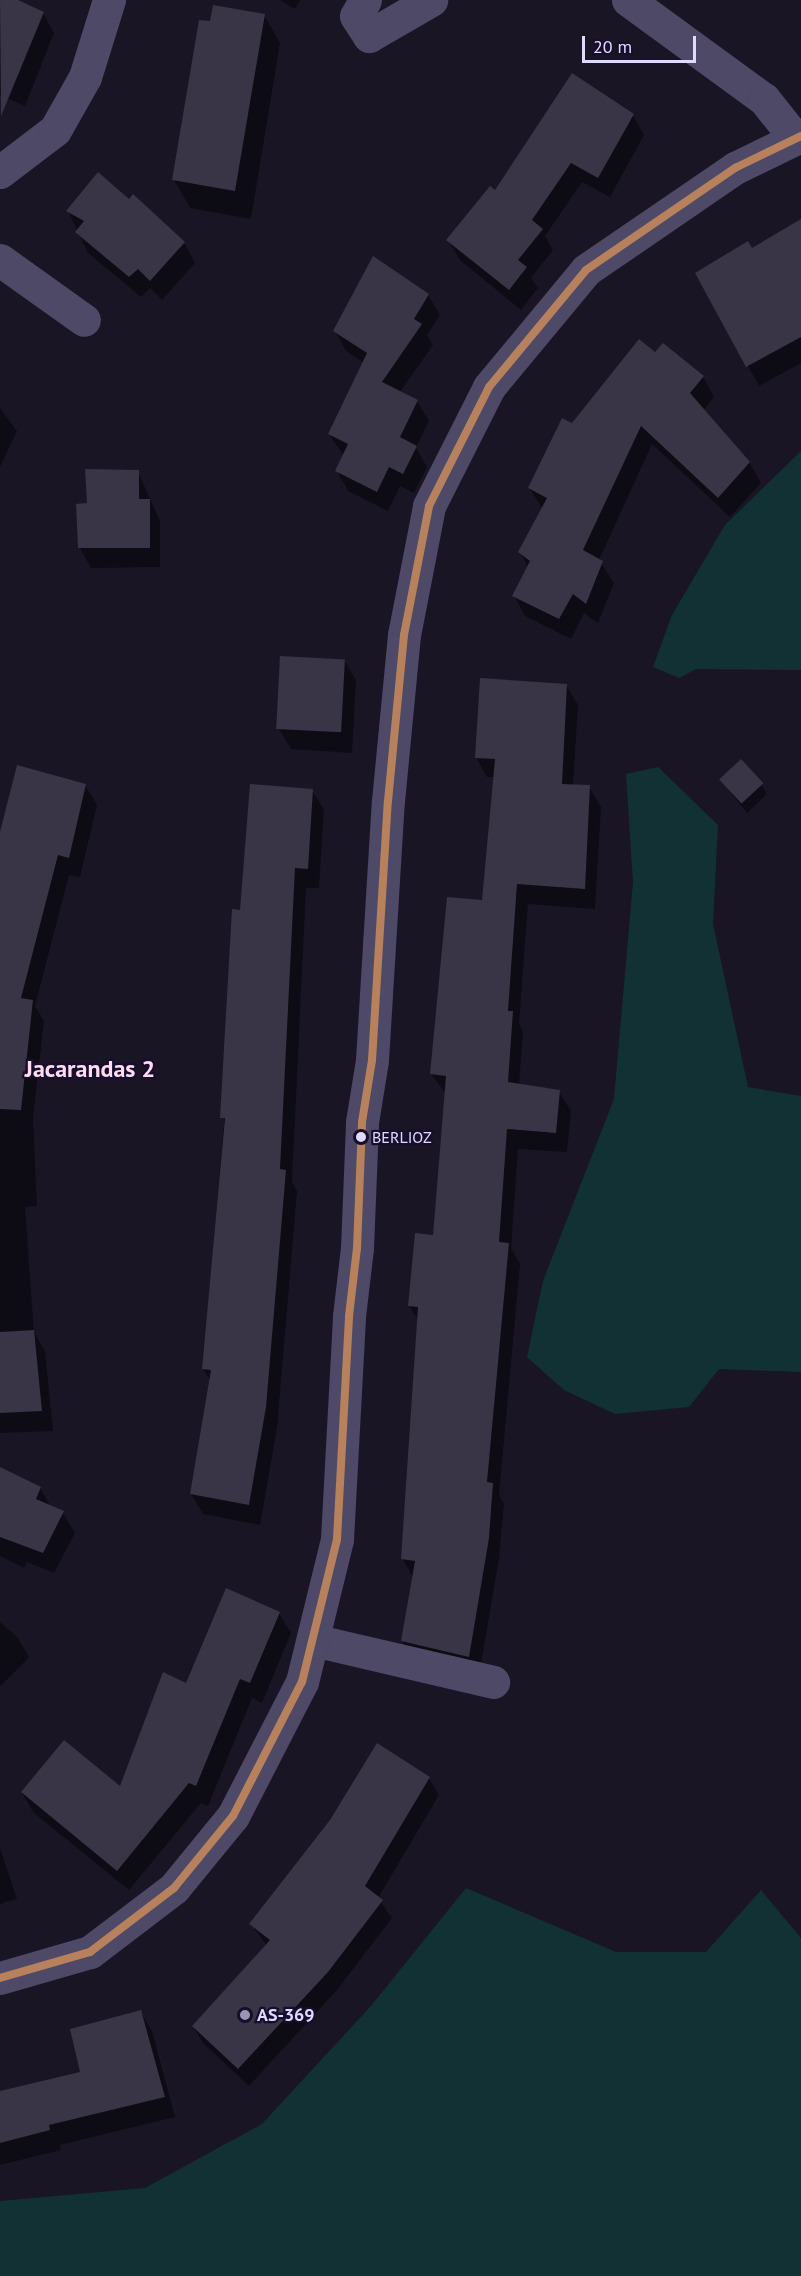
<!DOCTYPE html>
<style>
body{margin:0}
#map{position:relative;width:801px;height:2276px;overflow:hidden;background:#1a1525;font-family:"PT Sans",sans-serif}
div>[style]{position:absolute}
.green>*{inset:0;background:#113135}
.shadow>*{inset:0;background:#0007}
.building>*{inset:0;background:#393446;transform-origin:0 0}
.minor>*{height:33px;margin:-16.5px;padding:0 16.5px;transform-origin:16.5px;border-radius:16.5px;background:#4d4966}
.bus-1>*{height:8px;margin:-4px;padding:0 4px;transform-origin:4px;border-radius:4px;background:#b6815c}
.dots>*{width:16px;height:16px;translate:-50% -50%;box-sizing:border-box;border:3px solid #160e2c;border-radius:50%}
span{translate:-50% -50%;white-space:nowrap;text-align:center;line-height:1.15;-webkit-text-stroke:4.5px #160e2c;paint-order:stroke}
.bus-label{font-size:16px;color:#e1daff}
.left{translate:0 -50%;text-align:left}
.poi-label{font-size:18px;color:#e1daff;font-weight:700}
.district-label{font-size:24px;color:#ffdcef;font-weight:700}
.scale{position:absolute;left:582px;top:36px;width:114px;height:27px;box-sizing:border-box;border:3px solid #e1daff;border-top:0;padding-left:8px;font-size:18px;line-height:21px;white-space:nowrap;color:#e1daff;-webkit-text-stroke:4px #160e2c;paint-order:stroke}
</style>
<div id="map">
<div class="green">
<div style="clip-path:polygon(801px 451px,801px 670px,696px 669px,679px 678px,653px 667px,672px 615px,725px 525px)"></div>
<div style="clip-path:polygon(658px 767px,718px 825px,713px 924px,748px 1087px,801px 1096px,801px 1372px,719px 1369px,689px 1407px,615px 1414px,564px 1390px,527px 1357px,543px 1281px,614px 1099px,633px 882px,626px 774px)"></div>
<div style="clip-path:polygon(466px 1888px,616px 1952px,706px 1952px,761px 1890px,801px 1938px,801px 2276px,0 2276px,0 2201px,145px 2188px,262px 2124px,371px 2006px)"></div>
</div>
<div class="shadow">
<div style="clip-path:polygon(0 0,14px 0,43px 13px,54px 33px,25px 106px,0 95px)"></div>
<div style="clip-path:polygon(280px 0,300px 0,295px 9px)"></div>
<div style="clip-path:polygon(264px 15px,280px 43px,251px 219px,190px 208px,174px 180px,211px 23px)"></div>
<div style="clip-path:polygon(633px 115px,644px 135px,610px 197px,582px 182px,545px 236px,553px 250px,531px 278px,538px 288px,521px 310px,460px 260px,448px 240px,495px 192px)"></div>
<div style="clip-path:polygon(130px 201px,184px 243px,195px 263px,162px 300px,150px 288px,141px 297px,88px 253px,68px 211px)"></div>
<div style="clip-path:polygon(801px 221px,801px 363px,759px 386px,697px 273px,751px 250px)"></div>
<div style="clip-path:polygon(428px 295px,440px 315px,427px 335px,433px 345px,400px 392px,417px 401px,429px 421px,416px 448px,427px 467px,414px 493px,400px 486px,388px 511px,348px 491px,337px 471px,344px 456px,329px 434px,364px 363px,346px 351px,335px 331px)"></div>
<div style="clip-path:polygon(655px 354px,703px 377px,714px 397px,704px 410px,749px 462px,761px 483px,730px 517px,652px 444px,599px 560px,614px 583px,598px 623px,584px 613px,571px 639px,525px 616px,514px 596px,528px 567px,520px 552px,543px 509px,529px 488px,572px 425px)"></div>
<div style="clip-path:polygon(0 408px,17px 431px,0 467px)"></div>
<div style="clip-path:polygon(138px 472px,160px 521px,160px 567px,91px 568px,80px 548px,77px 505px,88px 504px)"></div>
<div style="clip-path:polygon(344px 660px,356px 680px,352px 753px,291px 749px,279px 729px)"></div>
<div style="clip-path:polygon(566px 685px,578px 705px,573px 786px,589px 787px,601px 807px,595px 909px,528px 904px,519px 1024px,523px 1032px,519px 1085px,559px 1092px,571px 1111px,567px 1152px,518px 1149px,511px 1248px,520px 1264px,499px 1495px,504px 1504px,499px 1558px,479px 1676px,414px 1661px,402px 1641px,413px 1577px,402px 1558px,419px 1322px,409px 1305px,435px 1237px,446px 1094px,431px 1074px,483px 901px,495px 777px,487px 777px,476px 757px)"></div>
<div style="clip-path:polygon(720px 779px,761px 784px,767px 794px,747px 813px)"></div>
<div style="clip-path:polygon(85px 785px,97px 805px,80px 877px,69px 875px,35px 1006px,44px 1021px,33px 1118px,37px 1206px,25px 1207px,34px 1332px,45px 1351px,53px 1431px,0 1433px,0 838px)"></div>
<div style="clip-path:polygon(312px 790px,324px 810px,319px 888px,306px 888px,292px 1182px,297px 1191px,277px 1428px,260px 1525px,203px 1514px,191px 1494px,211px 1382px,203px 1369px,242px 911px)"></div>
<div style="clip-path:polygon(0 1469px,40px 1488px,51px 1507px,63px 1513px,75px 1533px,54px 1573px,27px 1562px,24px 1568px,0 1556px)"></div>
<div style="clip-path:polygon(279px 1613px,291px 1633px,262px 1703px,252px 1698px,208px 1806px,201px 1803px,129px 1890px,34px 1813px,22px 1793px,121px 1789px,187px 1685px)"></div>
<div style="clip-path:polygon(0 1622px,17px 1637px,29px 1657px,0 1687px)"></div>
<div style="clip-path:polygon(429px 1778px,439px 1795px,378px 1898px,392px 1918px,337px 1990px,249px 2086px,203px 2043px,193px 2026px,267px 1946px,251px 1924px)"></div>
<div style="clip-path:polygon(0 1848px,17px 1899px,0 1904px)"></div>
<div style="clip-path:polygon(140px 2011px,152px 2031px,175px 2117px,60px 2145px,61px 2150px,0 2165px,0 2092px,82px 2074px)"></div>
</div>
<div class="building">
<div style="clip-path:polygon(0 0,18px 0,44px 12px,1px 116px)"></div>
<div style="clip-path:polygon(213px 5px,265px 14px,235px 191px,172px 180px,199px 20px,210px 21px)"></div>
<div style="clip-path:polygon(572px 73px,634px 114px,598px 178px,571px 163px,532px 220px,543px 229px,518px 260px,527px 267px,509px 290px,446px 240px,490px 186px,495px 190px)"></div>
<div style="clip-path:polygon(98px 172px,129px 199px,133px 194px,185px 242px,150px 281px,138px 269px,129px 277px,75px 232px,84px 221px,66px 211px)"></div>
<div style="clip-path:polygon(801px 219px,801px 337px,746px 367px,695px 273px,748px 241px,752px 248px)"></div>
<div style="clip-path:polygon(373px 256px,429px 294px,414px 319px,422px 324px,382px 382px,418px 400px,400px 437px,417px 446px,403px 474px,389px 467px,377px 492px,335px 471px,348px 444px,328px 434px,367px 353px,333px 331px)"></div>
<div style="clip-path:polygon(639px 339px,655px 352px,663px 343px,704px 376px,690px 393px,750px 462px,718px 498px,641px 426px,583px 550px,603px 561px,586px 604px,573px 594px,559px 619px,512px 596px,530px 561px,518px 552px,547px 498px,528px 488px,562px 418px,572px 423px)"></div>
<div style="clip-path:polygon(85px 469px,139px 470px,139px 499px,150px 499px,150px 548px,78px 548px,76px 504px,87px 503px)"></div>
<div style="left:280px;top:656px;width:65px;height:73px;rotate:3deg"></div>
<div style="clip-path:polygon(480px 678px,567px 684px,562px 784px,590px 785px,585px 889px,517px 884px,508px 1011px,513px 1011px,508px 1082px,560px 1090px,556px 1133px,507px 1129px,499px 1242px,509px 1243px,487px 1482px,493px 1483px,489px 1538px,469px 1657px,401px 1641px,415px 1561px,401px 1559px,418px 1307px,408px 1306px,415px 1233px,433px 1235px,446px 1076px,430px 1074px,447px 897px,482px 900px,495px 759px,475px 758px)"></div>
<div style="left:741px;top:759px;width:33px;height:30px;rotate:47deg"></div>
<div style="clip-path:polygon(17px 765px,86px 784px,69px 858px,58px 855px,21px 998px,33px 1000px,21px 1110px,0 1109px,0 832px)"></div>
<div style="clip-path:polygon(250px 784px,313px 789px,308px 869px,295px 868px,280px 1169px,286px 1170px,266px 1407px,249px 1505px,190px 1494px,211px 1370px,202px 1369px,225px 1118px,220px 1118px,232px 909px,240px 910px)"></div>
<div style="clip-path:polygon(34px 1330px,42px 1411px,0 1413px,0 1332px)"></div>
<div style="clip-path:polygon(0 1467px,41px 1487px,36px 1499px,64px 1511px,43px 1553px,0 1537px)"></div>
<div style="clip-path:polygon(226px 1588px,280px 1612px,250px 1683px,240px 1679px,196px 1786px,189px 1783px,117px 1871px,21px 1792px,64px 1740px,120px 1786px,163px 1672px,186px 1683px)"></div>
<div style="clip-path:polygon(377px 1743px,430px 1777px,365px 1886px,383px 1900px,328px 1972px,238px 2069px,192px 2026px,270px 1940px,249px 1924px,330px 1820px)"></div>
<div style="clip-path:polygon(141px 2010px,165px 2097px,49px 2125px,50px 2130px,0 2143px,0 2091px,80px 2072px,70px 2029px)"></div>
</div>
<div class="minor">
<div style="left:365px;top:0;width:18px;rotate:119deg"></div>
<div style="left:356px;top:16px;width:24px;rotate:57deg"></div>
<div style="left:369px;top:36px;width:72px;rotate:-30.1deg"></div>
<div style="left:628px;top:0;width:168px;rotate:36.1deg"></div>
<div style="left:764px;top:99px;width:50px;rotate:51.5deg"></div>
<div style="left:0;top:172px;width:69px;rotate:-37.4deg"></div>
<div style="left:55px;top:130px;width:61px;rotate:-60.5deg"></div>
<div style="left:85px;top:77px;width:81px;rotate:-72.7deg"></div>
<div style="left:0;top:260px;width:103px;rotate:35.5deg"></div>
<div style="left:313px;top:1640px;width:185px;rotate:13.1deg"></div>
<div style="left:0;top:1978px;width:94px;rotate:-16.1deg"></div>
<div style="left:90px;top:1952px;width:106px;rotate:-37.3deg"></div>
<div style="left:174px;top:1888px;width:93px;rotate:-50.7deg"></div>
<div style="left:233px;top:1816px;width:151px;rotate:-62.8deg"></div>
<div style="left:302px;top:1682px;width:147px;rotate:-76.2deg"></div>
<div style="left:337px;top:1539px;width:223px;rotate:-86.9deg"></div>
<div style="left:349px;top:1316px;width:68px;rotate:-83.3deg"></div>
<div style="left:357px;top:1248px;width:126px;rotate:-87.7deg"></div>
<div style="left:362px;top:1122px;width:63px;rotate:-80.8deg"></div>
<div style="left:372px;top:1060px;width:259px;rotate:-86.5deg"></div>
<div style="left:388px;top:801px;width:167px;rotate:-84.5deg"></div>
<div style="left:404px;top:635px;width:131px;rotate:-79deg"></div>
<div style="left:429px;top:506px;width:133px;rotate:-63.2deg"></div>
<div style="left:489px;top:387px;width:152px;rotate:-50.3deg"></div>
<div style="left:586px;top:270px;width:181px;rotate:-34.4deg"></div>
<div style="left:735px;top:168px;width:73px;rotate:-25.9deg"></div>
</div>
<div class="bus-1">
<div style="left:0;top:1978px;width:94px;rotate:-16.1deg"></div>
<div style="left:90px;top:1952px;width:106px;rotate:-37.3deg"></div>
<div style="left:174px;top:1888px;width:93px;rotate:-50.7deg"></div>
<div style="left:233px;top:1816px;width:151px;rotate:-62.8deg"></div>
<div style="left:302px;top:1682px;width:147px;rotate:-76.2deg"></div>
<div style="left:337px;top:1539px;width:223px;rotate:-86.9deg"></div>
<div style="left:349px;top:1316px;width:68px;rotate:-83.3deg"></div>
<div style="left:357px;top:1248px;width:126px;rotate:-87.7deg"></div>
<div style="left:362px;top:1122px;width:63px;rotate:-80.8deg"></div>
<div style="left:372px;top:1060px;width:259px;rotate:-86.5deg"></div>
<div style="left:388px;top:801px;width:167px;rotate:-84.5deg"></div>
<div style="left:404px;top:635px;width:131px;rotate:-79deg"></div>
<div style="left:429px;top:506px;width:133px;rotate:-63.2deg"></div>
<div style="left:489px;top:387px;width:152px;rotate:-50.3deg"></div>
<div style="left:586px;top:270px;width:181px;rotate:-34.4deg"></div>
<div style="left:735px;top:168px;width:73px;rotate:-25.9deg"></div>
</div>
<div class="dots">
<div style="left:361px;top:1137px;background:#e1daff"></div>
<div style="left:245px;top:2015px;background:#9b95b3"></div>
</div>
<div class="bus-label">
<span class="left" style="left:372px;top:1137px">BERLIOZ</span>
</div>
<div class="poi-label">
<span class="left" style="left:257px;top:2015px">AS-369</span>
</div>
<div class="district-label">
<span style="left:90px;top:1069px">Jacarandas 2</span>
</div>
<div class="scale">20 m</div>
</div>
